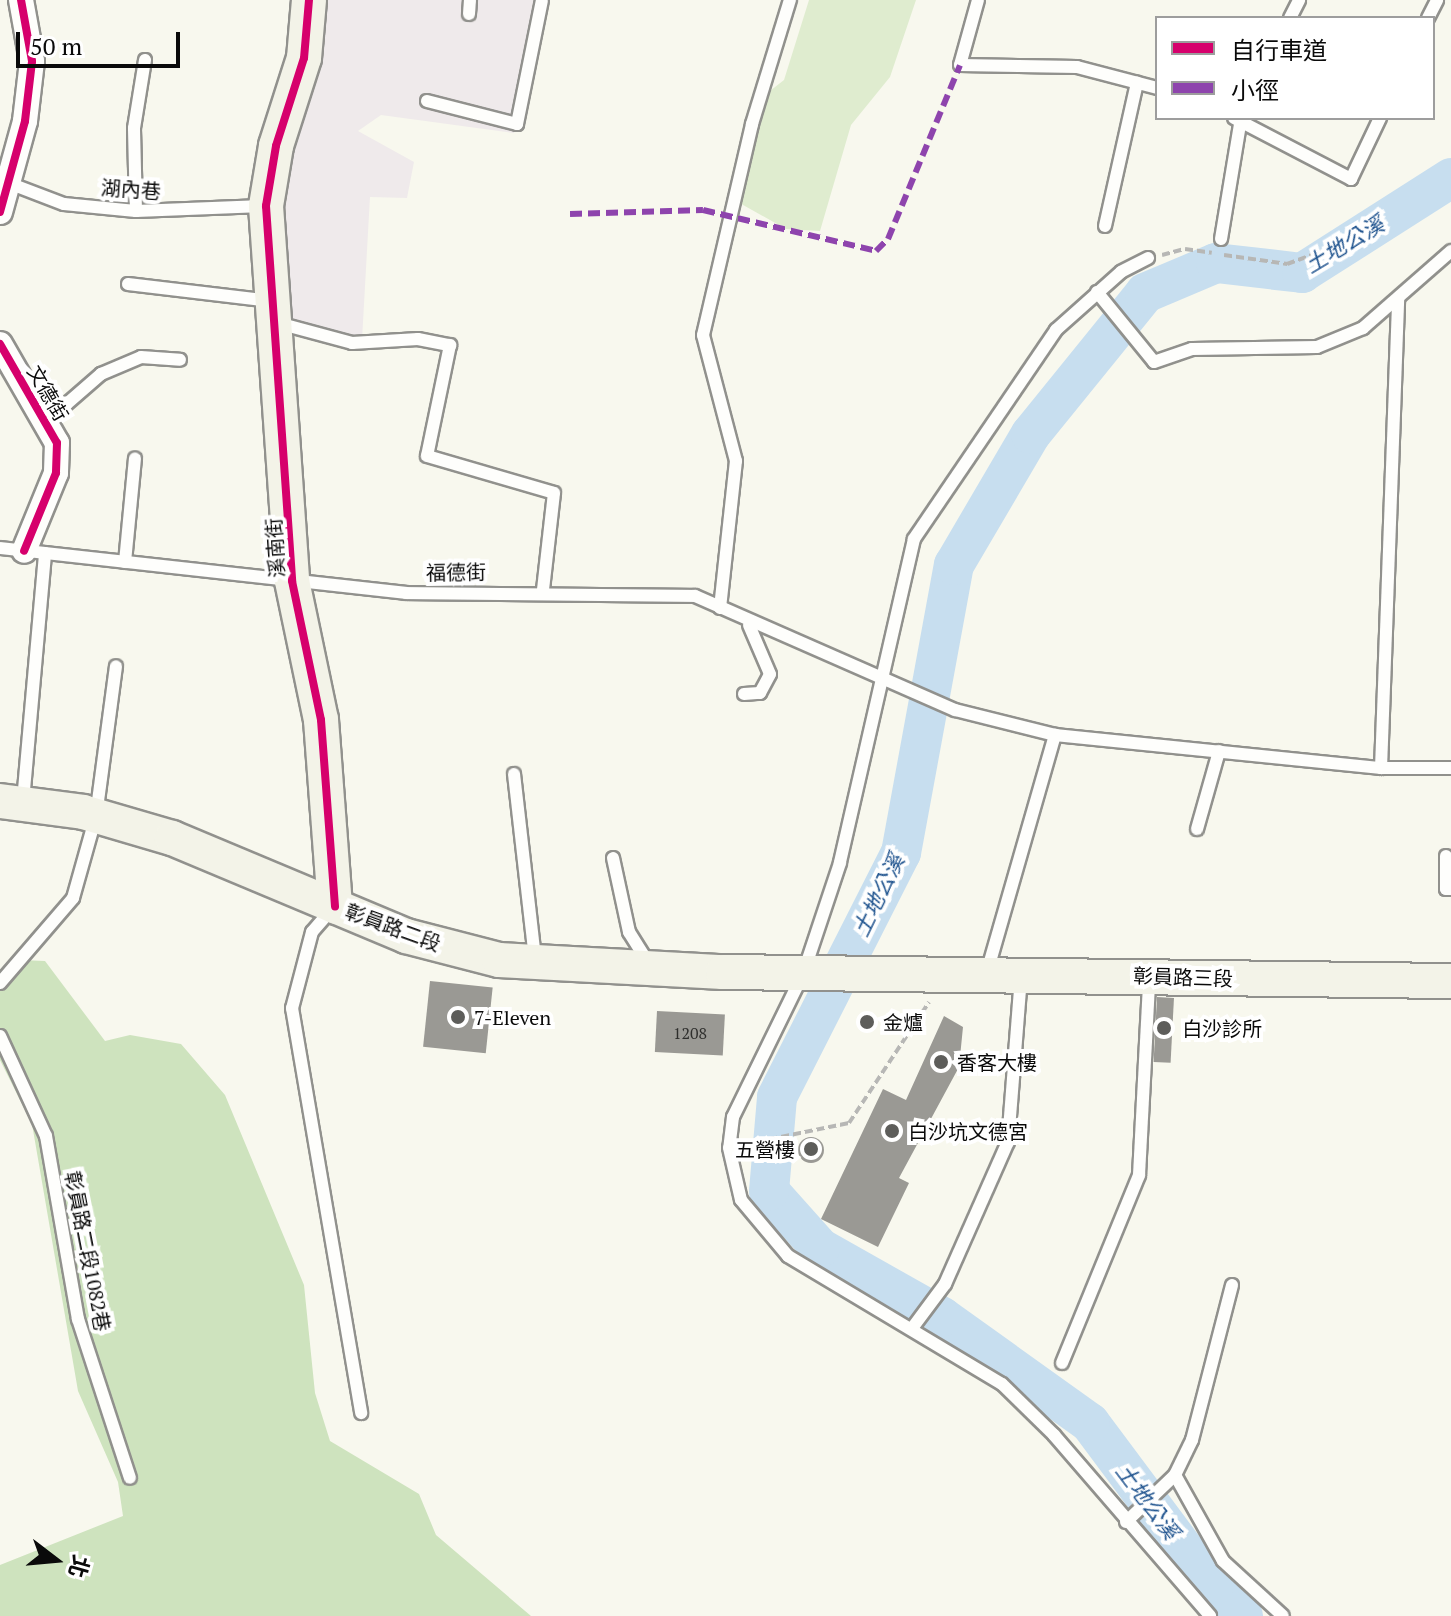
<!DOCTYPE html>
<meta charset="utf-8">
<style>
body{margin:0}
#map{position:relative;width:1451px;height:1616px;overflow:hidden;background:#f8f8ee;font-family:"PT Serif","Noto Sans TC",serif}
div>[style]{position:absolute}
.industrial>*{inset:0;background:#efeaeb}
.green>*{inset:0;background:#dfeccf}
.forest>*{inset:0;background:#cee3be}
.river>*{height:40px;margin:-20px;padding:0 20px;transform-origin:20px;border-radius:20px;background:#c7deef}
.building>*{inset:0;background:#9a9994;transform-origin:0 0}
.round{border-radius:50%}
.path>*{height:4px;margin-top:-2px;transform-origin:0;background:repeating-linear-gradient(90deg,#b7b7b5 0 8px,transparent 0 12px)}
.roads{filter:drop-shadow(2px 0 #91918d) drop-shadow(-2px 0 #91918d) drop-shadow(0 2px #91918d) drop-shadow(0 -2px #91918d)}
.lane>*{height:12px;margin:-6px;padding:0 6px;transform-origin:6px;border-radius:6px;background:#fefefc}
.street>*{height:24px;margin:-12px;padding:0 12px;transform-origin:12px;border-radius:12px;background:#fefefc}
.secondary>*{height:34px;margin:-17px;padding:0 17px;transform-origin:17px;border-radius:17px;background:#f3f3e8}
.quiet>*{height:6px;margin-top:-3px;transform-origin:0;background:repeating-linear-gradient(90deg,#8e44ad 0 12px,transparent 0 18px)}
.cycleway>*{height:8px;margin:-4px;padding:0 4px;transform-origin:4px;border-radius:4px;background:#d6006c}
.dots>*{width:22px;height:22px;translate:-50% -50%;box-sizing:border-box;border:4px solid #fff;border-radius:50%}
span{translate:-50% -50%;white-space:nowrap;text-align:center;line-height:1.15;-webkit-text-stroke:8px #fff;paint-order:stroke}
.number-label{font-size:16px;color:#2e2e2c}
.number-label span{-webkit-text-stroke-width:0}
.street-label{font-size:20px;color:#0a0a0a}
.poi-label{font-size:20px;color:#0a0a0a}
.left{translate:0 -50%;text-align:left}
.right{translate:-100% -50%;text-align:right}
.water-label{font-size:22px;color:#20548f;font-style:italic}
.legend{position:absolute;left:1155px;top:16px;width:280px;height:104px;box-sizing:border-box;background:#fff;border:2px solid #9d9d9d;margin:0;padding:10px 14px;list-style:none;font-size:24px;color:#0a0a0a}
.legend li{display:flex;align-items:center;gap:16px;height:40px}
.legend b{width:40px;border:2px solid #9d9d9d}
.north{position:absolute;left:16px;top:1520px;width:80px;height:80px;-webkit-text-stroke:6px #fff;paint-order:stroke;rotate:106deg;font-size:22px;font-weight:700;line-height:32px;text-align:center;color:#0a0a0a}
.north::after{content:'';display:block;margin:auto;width:28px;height:36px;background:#0a0a0a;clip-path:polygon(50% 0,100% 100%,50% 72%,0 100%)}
.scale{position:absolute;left:16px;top:32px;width:164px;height:36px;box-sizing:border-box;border:4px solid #0a0a0a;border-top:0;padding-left:10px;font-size:24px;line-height:28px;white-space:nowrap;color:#0a0a0a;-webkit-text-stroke:6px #fff;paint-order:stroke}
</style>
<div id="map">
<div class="industrial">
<div style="clip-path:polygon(311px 0,534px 0,514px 133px,381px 115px,358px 131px,414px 162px,407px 198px,370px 197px,362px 340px,269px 328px)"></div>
</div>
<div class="green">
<div style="clip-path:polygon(809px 0,916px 0,890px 77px,851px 125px,820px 231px,786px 229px,736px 201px,756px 102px,784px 80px)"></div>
</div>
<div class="forest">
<div style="clip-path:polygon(20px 960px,45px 961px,105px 1041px,130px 1035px,181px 1044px,225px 1095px,304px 1285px,315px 1393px,330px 1441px,419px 1494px,436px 1535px,531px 1616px,0 1616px,0 1565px,123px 1516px,118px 1482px,78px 1391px,32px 1124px,0 1060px,0 975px)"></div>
</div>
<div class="river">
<div style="left:1243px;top:1616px;width:41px;rotate:-137deg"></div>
<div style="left:1213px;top:1588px;width:206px;rotate:-126.7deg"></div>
<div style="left:1090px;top:1423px;width:182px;rotate:-144.4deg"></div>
<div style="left:942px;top:1317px;width:140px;rotate:-150.5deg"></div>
<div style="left:820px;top:1248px;width:76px;rotate:-131.8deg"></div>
<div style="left:769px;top:1191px;width:94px;rotate:-85.1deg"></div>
<div style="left:777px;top:1097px;width:274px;rotate:-63.1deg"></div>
<div style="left:901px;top:853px;width:293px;rotate:-79.6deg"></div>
<div style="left:954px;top:565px;width:152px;rotate:-59.6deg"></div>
<div style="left:1031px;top:434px;width:181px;rotate:-51deg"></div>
<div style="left:1145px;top:293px;width:77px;rotate:-22.9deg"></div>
<div style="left:1216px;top:263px;width:87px;rotate:6.6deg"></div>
<div style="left:1302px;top:273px;width:177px;rotate:-32.5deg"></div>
</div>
<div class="building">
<div style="left:430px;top:981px;width:63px;height:66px;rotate:6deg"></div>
<div style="left:1157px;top:997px;width:17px;height:65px;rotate:3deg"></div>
<div style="left:657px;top:1011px;width:68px;height:41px;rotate:3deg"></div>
<div class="round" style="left:858px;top:1014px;width:18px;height:18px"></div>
<div style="clip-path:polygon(944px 1016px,963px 1027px,959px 1067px,899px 1178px,909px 1183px,878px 1247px,821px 1219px,883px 1089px,906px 1100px)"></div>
<div class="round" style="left:798px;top:1137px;width:26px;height:26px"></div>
</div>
<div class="path">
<div style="left:1162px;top:255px;width:24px;rotate:-15deg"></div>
<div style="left:1185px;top:249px;width:27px;rotate:8deg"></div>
<div style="left:1224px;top:255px;width:64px;rotate:8.1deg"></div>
<div style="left:1287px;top:264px;width:37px;rotate:-20deg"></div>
<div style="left:746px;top:1144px;width:105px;rotate:-11.5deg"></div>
<div style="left:849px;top:1123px;width:145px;rotate:-56.5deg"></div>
</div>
<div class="roads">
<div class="lane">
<div style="left:978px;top:0;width:67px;rotate:105.5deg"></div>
<div style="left:960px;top:65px;width:117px;rotate:1deg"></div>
<div style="left:1077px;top:67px;width:83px;rotate:14.7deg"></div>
<div style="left:469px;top:14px;width:14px;rotate:-86deg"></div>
<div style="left:1290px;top:18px;width:20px;rotate:-63deg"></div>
<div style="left:1428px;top:18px;width:20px;rotate:-63deg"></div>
<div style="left:427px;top:101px;width:93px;rotate:14.3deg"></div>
<div style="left:517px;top:124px;width:126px;rotate:-78.6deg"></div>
<div style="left:1234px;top:118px;width:132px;rotate:27.5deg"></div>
<div style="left:1351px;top:179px;width:68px;rotate:-64.6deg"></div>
<div style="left:6px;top:182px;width:62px;rotate:20.8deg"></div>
<div style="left:64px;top:204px;width:72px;rotate:5.6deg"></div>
<div style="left:136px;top:211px;width:127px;rotate:-2.3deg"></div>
<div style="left:136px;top:211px;width:83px;rotate:-91.4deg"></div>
<div style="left:134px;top:128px;width:69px;rotate:-80.8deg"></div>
<div style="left:1105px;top:226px;width:147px;rotate:-77.4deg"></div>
<div style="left:1221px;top:239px;width:123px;rotate:-80.6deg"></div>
<div style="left:1148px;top:258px;width:30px;rotate:153deg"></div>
<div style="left:1121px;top:272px;width:87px;rotate:138.3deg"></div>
<div style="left:1056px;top:330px;width:253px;rotate:124.2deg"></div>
<div style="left:914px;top:539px;width:332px;rotate:102.9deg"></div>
<div style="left:840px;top:863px;width:117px;rotate:108.4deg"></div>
<div style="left:803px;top:974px;width:159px;rotate:116.1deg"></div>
<div style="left:733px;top:1117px;width:31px;rotate:97deg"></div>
<div style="left:729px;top:1148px;width:53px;rotate:77deg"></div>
<div style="left:741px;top:1200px;width:73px;rotate:50deg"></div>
<div style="left:788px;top:1256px;width:249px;rotate:30.9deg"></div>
<div style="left:1002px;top:1384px;width:73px;rotate:44.4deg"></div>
<div style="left:1054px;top:1435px;width:239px;rotate:49.2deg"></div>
<div style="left:128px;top:284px;width:144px;rotate:6.8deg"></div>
<div style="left:1097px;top:292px;width:90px;rotate:50.8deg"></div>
<div style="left:1154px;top:362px;width:40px;rotate:-18.9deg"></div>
<div style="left:1192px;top:349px;width:125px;rotate:-0.9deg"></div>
<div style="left:1317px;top:347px;width:50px;rotate:-22.4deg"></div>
<div style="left:1363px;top:328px;width:117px;rotate:-41.2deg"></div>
<div style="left:278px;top:323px;width:77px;rotate:15.1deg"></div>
<div style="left:352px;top:343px;width:66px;rotate:-3.5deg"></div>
<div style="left:418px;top:339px;width:33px;rotate:11deg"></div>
<div style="left:450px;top:345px;width:113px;rotate:101.7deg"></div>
<div style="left:427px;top:456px;width:132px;rotate:16.2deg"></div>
<div style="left:554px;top:493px;width:98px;rotate:96.5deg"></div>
<div style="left:47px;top:421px;width:72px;rotate:-41deg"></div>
<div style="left:101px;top:374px;width:43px;rotate:-23deg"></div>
<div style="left:141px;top:357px;width:39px;rotate:4deg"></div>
<div style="left:0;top:548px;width:408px;rotate:6.3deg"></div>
<div style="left:406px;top:593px;width:289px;rotate:0.6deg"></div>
<div style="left:695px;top:596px;width:284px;rotate:23.7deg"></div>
<div style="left:955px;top:710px;width:103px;rotate:14deg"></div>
<div style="left:1055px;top:735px;width:328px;rotate:5.8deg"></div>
<div style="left:1381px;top:768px;width:70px"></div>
<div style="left:125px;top:562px;width:104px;rotate:-84.5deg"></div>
<div style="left:720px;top:608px;width:148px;rotate:-83.8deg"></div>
<div style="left:736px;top:461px;width:130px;rotate:-104.7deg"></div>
<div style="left:703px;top:335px;width:217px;rotate:-76.9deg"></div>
<div style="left:752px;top:124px;width:130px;rotate:-73deg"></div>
<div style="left:744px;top:694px;width:16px;rotate:-4deg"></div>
<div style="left:760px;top:693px;width:21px;rotate:-62deg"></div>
<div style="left:770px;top:674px;width:53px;rotate:-113.2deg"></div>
<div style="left:1381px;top:768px;width:469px;rotate:-87.9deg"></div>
<div style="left:514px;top:774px;width:185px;rotate:83.5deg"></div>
<div style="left:23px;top:801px;width:249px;rotate:-84.9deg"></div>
<div style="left:1197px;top:829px;width:81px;rotate:-74.2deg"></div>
<div style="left:1446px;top:856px;width:33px;rotate:90deg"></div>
<div style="left:1446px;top:889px;width:5px"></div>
<div style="left:613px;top:858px;width:76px;rotate:77.8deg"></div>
<div style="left:629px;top:932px;width:36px;rotate:58deg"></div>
<div style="left:332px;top:909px;width:30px;rotate:131deg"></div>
<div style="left:312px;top:932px;width:79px;rotate:104.7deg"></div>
<div style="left:292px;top:1008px;width:411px;rotate:80.3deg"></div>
<div style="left:987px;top:972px;width:247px;rotate:-74deg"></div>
<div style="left:0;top:983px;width:112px;rotate:-49.3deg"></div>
<div style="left:73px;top:898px;width:85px;rotate:-74.3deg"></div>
<div style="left:96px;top:816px;width:151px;rotate:-82.4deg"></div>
<div style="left:0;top:1036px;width:110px;rotate:65.3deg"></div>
<div style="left:46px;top:1136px;width:186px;rotate:80.1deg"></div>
<div style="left:78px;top:1319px;width:167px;rotate:71.9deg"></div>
<div style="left:913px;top:1327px;width:54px;rotate:-53.3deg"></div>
<div style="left:945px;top:1284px;width:155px;rotate:-66.1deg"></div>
<div style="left:1008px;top:1142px;width:166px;rotate:-85.5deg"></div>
<div style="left:1062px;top:1363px;width:203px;rotate:-67.7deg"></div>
<div style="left:1139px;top:1175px;width:194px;rotate:-87deg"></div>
<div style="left:1175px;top:1475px;width:39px;rotate:-64deg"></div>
<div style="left:1192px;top:1440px;width:160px;rotate:-75.5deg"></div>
<div style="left:1126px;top:1522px;width:68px;rotate:-43.8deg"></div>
<div style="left:1175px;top:1475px;width:98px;rotate:60.8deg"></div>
<div style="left:1223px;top:1561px;width:81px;rotate:42.5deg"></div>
</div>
<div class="street">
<div style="left:0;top:212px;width:94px;rotate:-74.6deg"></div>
<div style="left:25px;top:121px;width:60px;rotate:-83.3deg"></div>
<div style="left:32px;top:61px;width:62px;rotate:-100.2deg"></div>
<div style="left:0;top:344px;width:114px;rotate:60.1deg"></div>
<div style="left:57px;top:443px;width:30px;rotate:92deg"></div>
<div style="left:56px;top:473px;width:84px;rotate:112.3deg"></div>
</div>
<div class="secondary">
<div style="left:309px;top:0;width:58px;rotate:94.9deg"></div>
<div style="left:304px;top:58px;width:92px;rotate:107.7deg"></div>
<div style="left:276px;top:146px;width:61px;rotate:99.5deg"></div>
<div style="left:266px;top:206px;width:376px;rotate:86deg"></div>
<div style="left:292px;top:581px;width:142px;rotate:78.2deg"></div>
<div style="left:321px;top:720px;width:187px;rotate:85.7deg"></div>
<div style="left:0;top:801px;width:84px;rotate:7.5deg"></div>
<div style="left:83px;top:812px;width:93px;rotate:16.3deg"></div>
<div style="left:172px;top:838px;width:254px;rotate:22.7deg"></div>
<div style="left:406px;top:936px;width:96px;rotate:14.5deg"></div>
<div style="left:499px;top:960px;width:224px;rotate:3.1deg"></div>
<div style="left:723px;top:972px;width:728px;rotate:0.71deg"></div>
</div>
</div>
<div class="quiet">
<div style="left:570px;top:214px;width:133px;rotate:-1.7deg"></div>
<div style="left:703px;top:210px;width:178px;rotate:13.3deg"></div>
<div style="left:876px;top:251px;width:17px;rotate:-45deg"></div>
<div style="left:888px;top:239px;width:188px;rotate:-67.5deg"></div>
</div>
<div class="cycleway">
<div style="left:309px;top:0;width:58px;rotate:94.9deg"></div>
<div style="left:304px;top:58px;width:92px;rotate:107.7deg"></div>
<div style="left:276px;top:146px;width:61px;rotate:99.5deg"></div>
<div style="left:266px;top:206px;width:376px;rotate:86deg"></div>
<div style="left:292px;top:581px;width:142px;rotate:78.2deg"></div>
<div style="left:321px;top:720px;width:187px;rotate:85.7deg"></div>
<div style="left:0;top:212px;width:94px;rotate:-74.6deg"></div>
<div style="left:25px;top:121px;width:60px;rotate:-83.3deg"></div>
<div style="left:32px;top:61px;width:62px;rotate:-100.2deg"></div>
<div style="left:0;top:344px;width:114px;rotate:60.1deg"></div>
<div style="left:57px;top:443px;width:30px;rotate:92deg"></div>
<div style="left:56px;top:473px;width:84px;rotate:112.3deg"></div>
</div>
<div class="dots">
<div style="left:458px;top:1017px;background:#5d5d5a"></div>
<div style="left:867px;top:1022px;background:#5d5d5a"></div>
<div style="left:1164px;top:1028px;background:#5d5d5a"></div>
<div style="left:941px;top:1062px;background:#5d5d5a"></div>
<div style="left:892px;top:1131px;background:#5d5d5a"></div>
<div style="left:811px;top:1149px;background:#5d5d5a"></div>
</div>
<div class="number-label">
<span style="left:690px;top:1033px">1208</span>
</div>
<div class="street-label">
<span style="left:131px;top:189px;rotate:4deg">湖內巷</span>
<span style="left:48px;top:393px;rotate:60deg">文德街</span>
<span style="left:275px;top:548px;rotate:-94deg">溪南街</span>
<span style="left:456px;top:572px;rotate:-1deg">福德街</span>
<span style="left:393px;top:927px;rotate:20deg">彰員路二段</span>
<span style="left:1183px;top:977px;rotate:2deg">彰員路三段</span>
<span style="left:88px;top:1251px;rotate:79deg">彰員路二段1082巷</span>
</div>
<div class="poi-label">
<span class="left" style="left:474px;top:1017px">7-Eleven</span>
<span class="left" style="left:883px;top:1022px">金爐</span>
<span class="left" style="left:1182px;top:1028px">白沙診所</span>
<span class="left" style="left:957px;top:1062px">香客大樓</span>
<span class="left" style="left:908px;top:1131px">白沙坑文德宮</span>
<span class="right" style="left:795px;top:1149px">五營樓</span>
</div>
<div class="water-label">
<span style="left:1344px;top:244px;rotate:-31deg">土地公溪</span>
<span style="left:878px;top:895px;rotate:-64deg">土地公溪</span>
<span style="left:1148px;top:1501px;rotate:53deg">土地公溪</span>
</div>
<ul class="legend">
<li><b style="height:10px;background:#d6006c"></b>自行車道</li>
<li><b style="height:10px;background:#8e44ad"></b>小徑</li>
</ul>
<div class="north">北</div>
<div class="scale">50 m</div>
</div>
